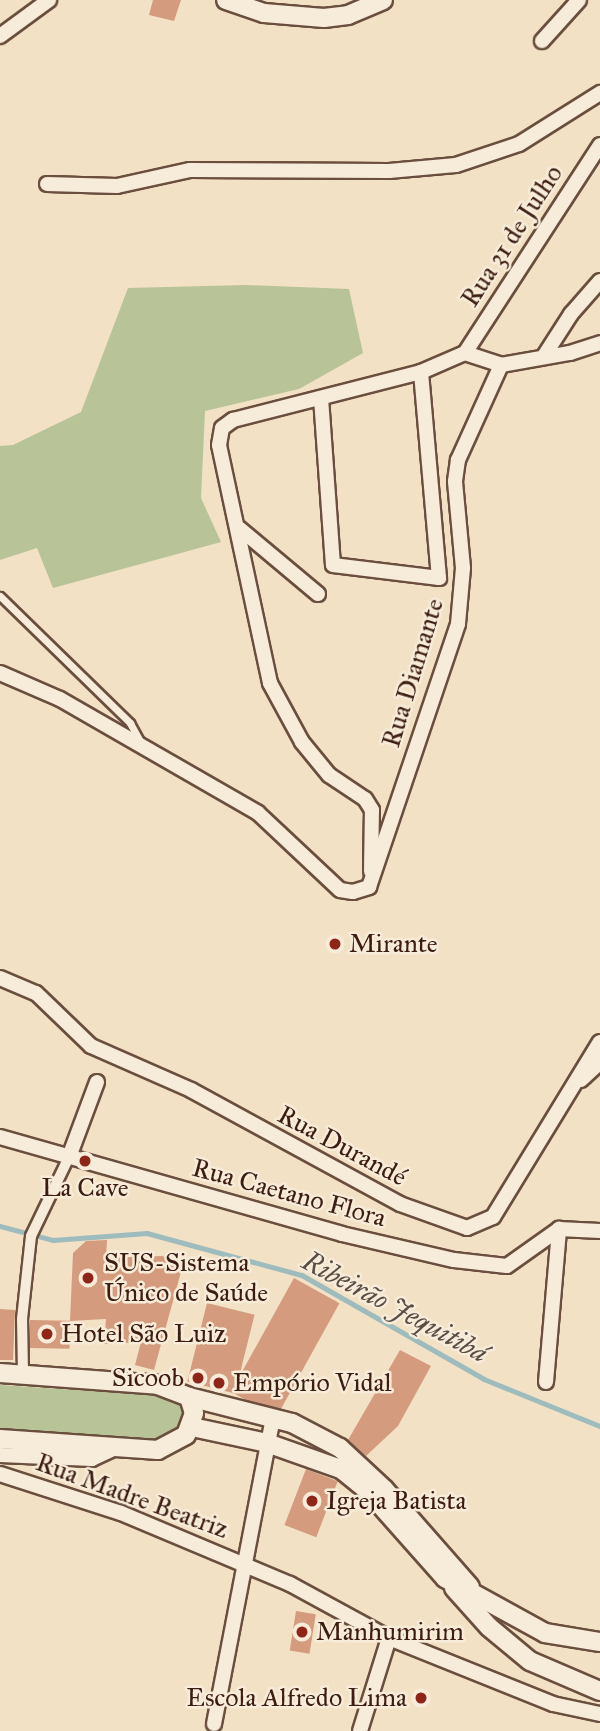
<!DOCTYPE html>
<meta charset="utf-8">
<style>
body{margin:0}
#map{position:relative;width:600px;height:1731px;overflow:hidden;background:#f3e1c5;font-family:"IM FELL Great Primer",serif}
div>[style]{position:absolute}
.green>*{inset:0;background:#b8c397}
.stream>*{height:4.5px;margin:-2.25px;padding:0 2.25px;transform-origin:2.25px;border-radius:2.25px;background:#9ebcbd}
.building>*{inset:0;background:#d49b7e;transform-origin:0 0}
.roads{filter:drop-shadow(2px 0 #6a4e3e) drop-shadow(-2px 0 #6a4e3e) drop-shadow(0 2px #6a4e3e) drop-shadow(0 -2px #6a4e3e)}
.service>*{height:7px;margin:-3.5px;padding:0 3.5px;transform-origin:3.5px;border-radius:3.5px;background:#f7ecd9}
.pedestrian>*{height:10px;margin:-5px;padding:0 5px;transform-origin:5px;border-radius:5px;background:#f7ecd9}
.minor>*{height:14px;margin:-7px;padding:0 7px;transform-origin:7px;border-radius:7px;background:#f7ecd9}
.tertiary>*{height:18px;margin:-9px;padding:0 9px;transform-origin:9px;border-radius:9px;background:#f7ecd9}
.dots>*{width:19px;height:19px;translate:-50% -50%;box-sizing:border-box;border:4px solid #f7ecd9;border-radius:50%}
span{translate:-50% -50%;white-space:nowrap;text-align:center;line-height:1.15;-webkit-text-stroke:5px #f7ecd9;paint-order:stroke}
.street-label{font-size:26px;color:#3d1d11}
.poi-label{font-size:26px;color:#3d1d11}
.left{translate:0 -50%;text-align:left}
.right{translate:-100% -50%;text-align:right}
.water-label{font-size:28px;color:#5a4d45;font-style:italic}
</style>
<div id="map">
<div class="green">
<div style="clip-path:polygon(246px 285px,349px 289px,363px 353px,299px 389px,205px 411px,201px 498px,221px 542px,53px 588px,37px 548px,0 560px,0 446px,13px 445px,81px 412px,128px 288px)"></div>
<div style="clip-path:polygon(0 1385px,151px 1395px,187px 1405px,190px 1429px,171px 1444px,0 1428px)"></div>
</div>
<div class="stream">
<div style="left:0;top:1226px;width:55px;rotate:14.8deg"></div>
<div style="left:53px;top:1240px;width:94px;rotate:-4.3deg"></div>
<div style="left:147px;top:1233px;width:161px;rotate:15.2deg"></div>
<div style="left:302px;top:1275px;width:210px;rotate:29.7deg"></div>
<div style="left:484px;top:1379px;width:125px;rotate:22.1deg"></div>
</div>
<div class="building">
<div style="clip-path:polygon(153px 0,181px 0,174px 21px,149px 15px)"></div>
<div style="clip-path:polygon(107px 1240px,106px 1258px,162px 1256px,184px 1261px,154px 1370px,135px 1365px,141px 1342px,104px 1344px,106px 1319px,70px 1321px,73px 1253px,86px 1241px)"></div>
<div style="left:294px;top:1278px;width:52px;height:130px;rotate:29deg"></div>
<div style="left:207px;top:1303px;width:49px;height:81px;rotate:14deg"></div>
<div style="clip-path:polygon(0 1309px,15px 1310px,13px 1360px,0 1360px)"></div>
<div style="left:30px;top:1320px;width:40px;height:28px;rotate:1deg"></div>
<div style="clip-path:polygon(400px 1350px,431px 1366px,398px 1426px,366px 1456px,348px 1440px)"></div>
<div style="left:306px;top:1469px;width:34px;height:60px;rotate:21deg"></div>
<div style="left:296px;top:1611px;width:20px;height:40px;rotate:9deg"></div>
</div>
<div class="roads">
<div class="service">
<div style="left:0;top:596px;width:182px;rotate:44.3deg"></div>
<div style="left:130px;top:723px;width:23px;rotate:61deg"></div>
</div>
<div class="pedestrian">
<div style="left:23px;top:1374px;width:55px;rotate:-91deg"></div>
<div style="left:22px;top:1319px;width:83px;rotate:-83.8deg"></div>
<div style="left:31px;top:1236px;width:88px;rotate:-64.3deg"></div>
</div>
<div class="minor">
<div style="left:0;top:36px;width:61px;rotate:-36.3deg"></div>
<div style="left:542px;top:41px;width:55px;rotate:-47.9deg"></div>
<div style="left:47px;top:184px;width:70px;rotate:1.6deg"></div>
<div style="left:117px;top:186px;width:75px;rotate:-12.4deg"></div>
<div style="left:190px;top:170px;width:199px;rotate:0.3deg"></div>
<div style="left:389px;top:171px;width:67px;rotate:-5.1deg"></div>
<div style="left:456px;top:165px;width:66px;rotate:-18.4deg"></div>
<div style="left:519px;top:144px;width:96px;rotate:-32.2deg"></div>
<div style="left:465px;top:353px;width:248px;rotate:-57deg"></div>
<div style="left:465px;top:353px;width:38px;rotate:18deg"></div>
<div style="left:501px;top:365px;width:70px;rotate:-9.9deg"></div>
<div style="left:570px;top:353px;width:32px;rotate:-18deg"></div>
<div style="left:544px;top:356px;width:50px;rotate:-57.3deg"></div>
<div style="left:571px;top:314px;width:44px;rotate:-48.7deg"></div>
<div style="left:321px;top:398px;width:167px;rotate:85.9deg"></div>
<div style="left:333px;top:565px;width:107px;rotate:7deg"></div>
<div style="left:439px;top:578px;width:207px;rotate:-95deg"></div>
<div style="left:239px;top:528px;width:103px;rotate:39.9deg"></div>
<div style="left:0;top:673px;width:65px;rotate:23.4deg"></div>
<div style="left:60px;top:699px;width:228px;rotate:29.9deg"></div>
<div style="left:258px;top:813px;width:112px;rotate:43.2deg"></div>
<div style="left:340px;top:890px;width:13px;rotate:9deg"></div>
<div style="left:353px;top:892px;width:17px;rotate:-17deg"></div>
<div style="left:369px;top:887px;width:278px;rotate:-71.3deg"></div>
<div style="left:458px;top:624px;width:56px;rotate:-84.9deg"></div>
<div style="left:463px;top:568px;width:87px;rotate:-95.3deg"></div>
<div style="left:455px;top:481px;width:21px;rotate:-82deg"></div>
<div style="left:458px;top:460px;width:104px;rotate:-65.6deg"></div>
<div style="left:371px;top:871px;width:61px;rotate:-89.1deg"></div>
<div style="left:372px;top:810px;width:13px;rotate:-122deg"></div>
<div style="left:365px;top:799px;width:43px;rotate:-146.3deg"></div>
<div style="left:329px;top:775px;width:43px;rotate:-129.3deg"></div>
<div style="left:302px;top:742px;width:67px;rotate:-118.5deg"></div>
<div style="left:270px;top:683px;width:243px;rotate:-102.1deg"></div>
<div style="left:219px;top:445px;width:17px;rotate:-80deg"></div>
<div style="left:222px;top:428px;width:14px;rotate:-36deg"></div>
<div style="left:233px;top:420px;width:194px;rotate:-14.3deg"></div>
<div style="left:421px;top:372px;width:48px;rotate:-23.4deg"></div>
<div style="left:0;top:978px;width:39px;rotate:23deg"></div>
<div style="left:36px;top:993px;width:76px;rotate:43.9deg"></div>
<div style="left:91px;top:1046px;width:109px;rotate:23.7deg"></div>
<div style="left:191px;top:1090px;width:238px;rotate:28.6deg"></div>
<div style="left:400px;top:1204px;width:71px;rotate:19.7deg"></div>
<div style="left:467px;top:1228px;width:28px;rotate:-23deg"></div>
<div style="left:493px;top:1217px;width:205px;rotate:-58.6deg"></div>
<div style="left:581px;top:1080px;width:26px;rotate:-43deg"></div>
<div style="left:0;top:1137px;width:355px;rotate:15.8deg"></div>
<div style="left:342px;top:1234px;width:115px;rotate:13.1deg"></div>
<div style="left:454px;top:1260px;width:53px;rotate:6.5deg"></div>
<div style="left:507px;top:1266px;width:64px;rotate:-35.4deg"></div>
<div style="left:69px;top:1157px;width:80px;rotate:-69.5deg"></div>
<div style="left:559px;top:1229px;width:41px;rotate:2.8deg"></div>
<div style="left:546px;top:1382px;width:154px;rotate:-85.1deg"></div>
<div style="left:0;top:1455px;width:92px;rotate:2.5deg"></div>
<div style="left:92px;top:1459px;width:29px;rotate:-25deg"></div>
<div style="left:0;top:1474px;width:127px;rotate:17.9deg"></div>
<div style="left:121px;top:1513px;width:183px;rotate:22.8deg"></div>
<div style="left:290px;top:1584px;width:113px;rotate:28.6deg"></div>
<div style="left:389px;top:1638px;width:177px;rotate:21.9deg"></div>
<div style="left:553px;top:1704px;width:48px;rotate:12deg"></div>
<div style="left:214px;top:1724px;width:312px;rotate:-79.1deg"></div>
<div style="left:360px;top:1731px;width:97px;rotate:-72.7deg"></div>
</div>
<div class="tertiary">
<div style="left:226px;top:0;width:40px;rotate:18.9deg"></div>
<div style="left:264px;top:13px;width:60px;rotate:4.8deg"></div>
<div style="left:324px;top:18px;width:24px;rotate:-7deg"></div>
<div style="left:348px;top:15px;width:38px;rotate:-23deg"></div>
<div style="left:0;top:1373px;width:158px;rotate:4.3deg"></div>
<div style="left:158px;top:1385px;width:33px;rotate:21deg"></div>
<div style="left:189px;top:1397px;width:17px;rotate:73deg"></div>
<div style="left:194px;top:1413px;width:23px;rotate:110deg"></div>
<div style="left:186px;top:1435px;width:32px;rotate:152deg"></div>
<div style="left:158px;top:1450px;width:158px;rotate:-176deg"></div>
<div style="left:189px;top:1397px;width:106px;rotate:14.2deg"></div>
<div style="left:292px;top:1423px;width:54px;rotate:27.5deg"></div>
<div style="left:340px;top:1448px;width:60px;rotate:43deg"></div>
<div style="left:384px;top:1489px;width:130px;rotate:48.7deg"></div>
<div style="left:192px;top:1427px;width:77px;rotate:12deg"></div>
<div style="left:267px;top:1443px;width:78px;rotate:19.4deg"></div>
<div style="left:341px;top:1469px;width:35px;rotate:39deg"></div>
<div style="left:368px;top:1491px;width:116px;rotate:48.5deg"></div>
<div style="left:445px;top:1578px;width:114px;rotate:28.8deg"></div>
<div style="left:545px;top:1633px;width:56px;rotate:9.3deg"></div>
<div style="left:454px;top:1588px;width:52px;rotate:48.1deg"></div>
<div style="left:489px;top:1627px;width:53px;rotate:39.7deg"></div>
<div style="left:530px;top:1661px;width:76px;rotate:23.2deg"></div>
</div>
</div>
<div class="dots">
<div style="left:335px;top:944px;background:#8f2418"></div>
<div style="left:85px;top:1161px;background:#8f2418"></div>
<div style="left:88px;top:1278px;background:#8f2418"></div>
<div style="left:47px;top:1334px;background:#8f2418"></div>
<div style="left:198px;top:1378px;background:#8f2418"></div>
<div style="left:219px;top:1383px;background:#8f2418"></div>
<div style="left:312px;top:1501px;background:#8f2418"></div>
<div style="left:302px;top:1632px;background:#8f2418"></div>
<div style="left:421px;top:1698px;background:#8f2418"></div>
</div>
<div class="street-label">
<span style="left:512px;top:236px;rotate:-57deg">Rua 31 de Julho</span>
<span style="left:413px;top:673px;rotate:-73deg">Rua Diamante</span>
<span style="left:342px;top:1146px;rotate:28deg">Rua Durandé</span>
<span style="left:289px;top:1193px;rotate:15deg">Rua Caetano Flora</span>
<span style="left:132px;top:1496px;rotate:20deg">Rua Madre Beatriz</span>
</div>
<div class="poi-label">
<span class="left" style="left:349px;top:944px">Mirante</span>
<span style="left:85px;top:1188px">La Cave</span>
<span class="left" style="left:104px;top:1278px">SUS-Sistema<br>Único de Saúde</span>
<span class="left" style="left:61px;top:1334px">Hotel São Luiz</span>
<span class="right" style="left:184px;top:1378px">Sicoob</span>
<span class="left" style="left:233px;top:1383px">Empório Vidal</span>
<span class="left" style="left:326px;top:1501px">Igreja Batista</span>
<span class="left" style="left:316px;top:1632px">Manhumirim</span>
<span class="right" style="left:407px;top:1698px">Escola Alfredo Lima</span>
</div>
<div class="water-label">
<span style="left:395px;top:1307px;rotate:28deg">Ribeirão Jequitibá</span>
</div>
</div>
